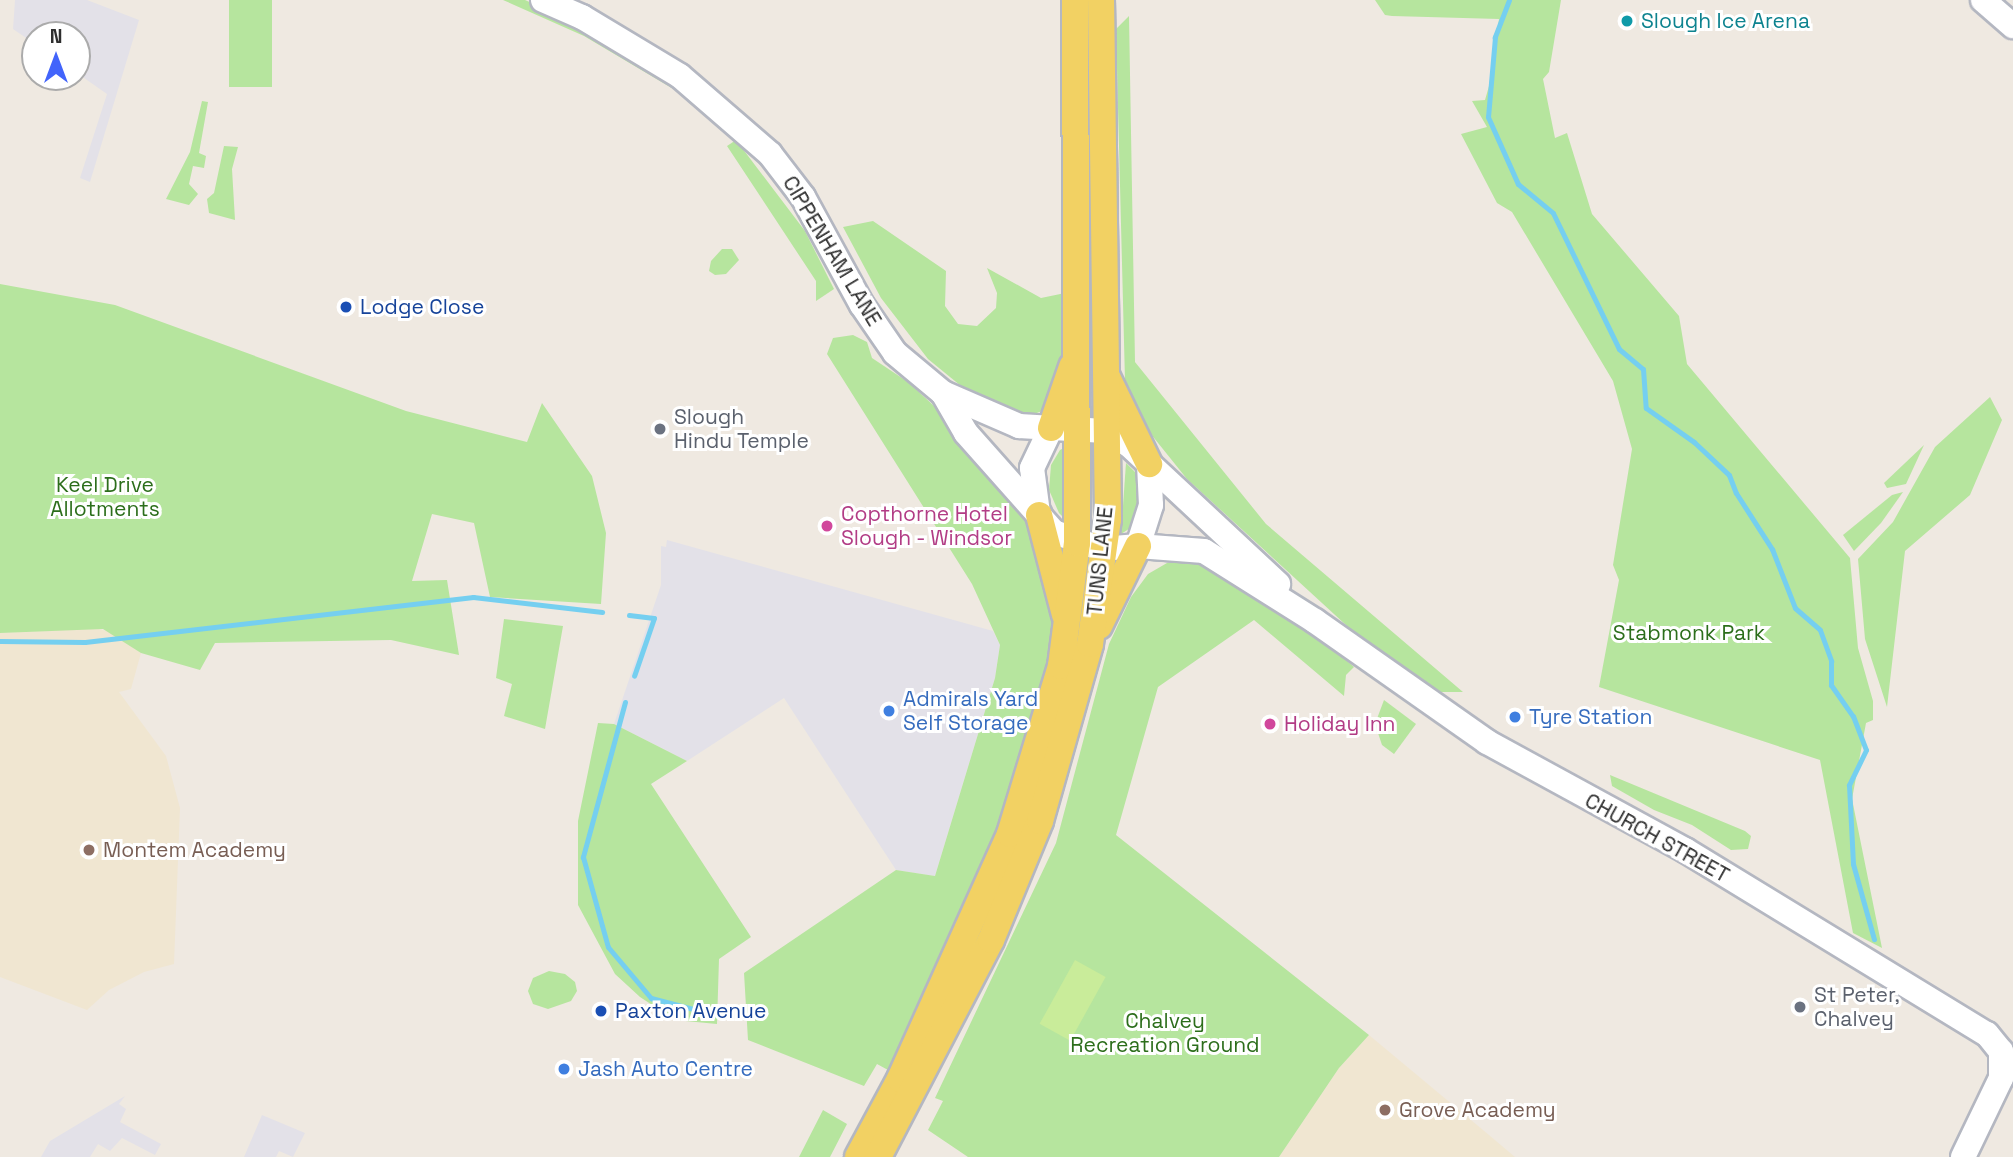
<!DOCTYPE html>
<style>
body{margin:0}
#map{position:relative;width:2013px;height:1157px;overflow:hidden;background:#efe9e1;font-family:"Space Grotesk",sans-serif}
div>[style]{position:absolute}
.industrial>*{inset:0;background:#e3e1e8}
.education>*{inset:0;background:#f0e6d1}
.green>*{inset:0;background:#b6e59e;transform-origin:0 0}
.pitch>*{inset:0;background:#c9ec9a;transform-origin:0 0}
.stream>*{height:5px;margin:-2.5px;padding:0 2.5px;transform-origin:2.5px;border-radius:2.5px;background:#75cff0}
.roads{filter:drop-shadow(2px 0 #b4b7c1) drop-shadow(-2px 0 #b4b7c1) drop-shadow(0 2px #b4b7c1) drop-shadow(0 -2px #b4b7c1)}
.secondary>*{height:24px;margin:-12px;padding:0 12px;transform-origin:12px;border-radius:12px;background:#fff}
.primary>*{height:26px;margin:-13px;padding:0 13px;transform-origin:13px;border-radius:13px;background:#f2d163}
.dots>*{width:19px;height:19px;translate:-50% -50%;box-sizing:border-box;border:4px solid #fff;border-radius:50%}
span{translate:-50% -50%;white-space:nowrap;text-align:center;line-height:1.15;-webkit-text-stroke:6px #fff;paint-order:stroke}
.culture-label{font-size:21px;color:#0d838f}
.left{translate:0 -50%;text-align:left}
.street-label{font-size:21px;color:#2e2e2e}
.transit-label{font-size:21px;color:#164399}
.worship-label{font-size:21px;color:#5b616d}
.park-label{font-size:21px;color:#2c6e1b}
.hotel-label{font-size:21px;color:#b23c85}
.shop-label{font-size:21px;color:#366cbe}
.education-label{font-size:21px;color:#785e54}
.north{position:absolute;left:21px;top:21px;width:70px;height:70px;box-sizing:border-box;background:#fff;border:2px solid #ababab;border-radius:50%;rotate:0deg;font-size:19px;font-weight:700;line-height:28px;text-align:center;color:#2e2e2e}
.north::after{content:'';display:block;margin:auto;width:24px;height:32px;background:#4264fb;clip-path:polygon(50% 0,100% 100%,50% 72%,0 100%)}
</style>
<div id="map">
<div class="industrial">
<div style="clip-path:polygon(15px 0,87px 0,139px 20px,90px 182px,80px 178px,107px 94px,77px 73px,77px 35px,35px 35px,35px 44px,13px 29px)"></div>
<div style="clip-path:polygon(667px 540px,993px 631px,1000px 645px,995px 678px,935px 876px,896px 870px,784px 698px,687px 761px,614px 724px,661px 585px,661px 546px,666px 547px)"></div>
<div style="clip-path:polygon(125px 1096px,119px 1104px,126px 1109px,120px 1122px,161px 1144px,155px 1155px,122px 1138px,110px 1151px,98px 1144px,90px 1157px,41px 1157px,50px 1141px)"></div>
<div style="clip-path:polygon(262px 1115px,305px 1133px,293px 1157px,279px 1151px,276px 1157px,244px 1157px)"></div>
</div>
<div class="education">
<div style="clip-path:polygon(95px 628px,110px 632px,141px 653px,131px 689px,119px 692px,166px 756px,180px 808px,174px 964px,144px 972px,109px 990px,87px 1010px,0 977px,0 633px)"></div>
<div style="clip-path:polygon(1369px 1035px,1489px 1135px,1515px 1157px,1279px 1157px,1339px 1068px)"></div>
</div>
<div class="green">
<div style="left:229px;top:0;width:43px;height:87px"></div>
<div style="clip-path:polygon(503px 0,525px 0,592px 30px,654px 67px,702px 106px,584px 36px)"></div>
<div style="clip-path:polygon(1375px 0,1561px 0,1549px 72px,1543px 79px,1555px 138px,1567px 133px,1592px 214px,1679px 316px,1687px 364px,1850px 558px,1858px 648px,1873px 701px,1873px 720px,1866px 723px,1852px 799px,1882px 948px,1853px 933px,1820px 760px,1599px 687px,1619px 580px,1613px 565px,1632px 449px,1613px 381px,1512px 212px,1497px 203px,1461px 134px,1487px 127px,1472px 101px,1485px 100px,1489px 86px,1499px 19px,1392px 16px,1385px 15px)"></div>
<div style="clip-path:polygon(1129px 16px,1135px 362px,1266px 524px,1463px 692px,1433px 692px,1359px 637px,1187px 479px,1142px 423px,1125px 381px,1116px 29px)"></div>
<div style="clip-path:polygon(202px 101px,208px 102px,199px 153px,206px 156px,204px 168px,193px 166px,189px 184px,198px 194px,189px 205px,166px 199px,190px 152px)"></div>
<div style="clip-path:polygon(736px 140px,805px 231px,834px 289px,816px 301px,816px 281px,727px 146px)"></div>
<div style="clip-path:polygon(224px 146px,238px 147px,232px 169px,235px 220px,209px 213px,207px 199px,214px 193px)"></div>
<div style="clip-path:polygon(873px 221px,946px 271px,945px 306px,958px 324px,977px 326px,996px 308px,997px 293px,987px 268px,1041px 298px,1070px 292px,1069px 361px,1058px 390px,1042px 411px,1029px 416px,1005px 412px,972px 395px,928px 359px,881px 298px,843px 227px)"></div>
<div style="clip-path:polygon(722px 249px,732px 249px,739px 260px,726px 274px,715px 275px,709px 271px,711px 261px)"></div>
<div style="clip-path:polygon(0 284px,115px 305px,406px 411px,527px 442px,542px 403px,592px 476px,606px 533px,601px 604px,490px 597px,474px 523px,432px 514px,412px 581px,447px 580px,459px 655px,391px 640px,215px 643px,200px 670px,141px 653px,103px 629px,0 633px)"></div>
<div style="clip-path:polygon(853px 335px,867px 342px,872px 358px,908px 382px,945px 416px,950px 433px,967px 456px,990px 463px,1037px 527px,1057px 604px,1040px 733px,940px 976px,888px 1070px,877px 1064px,864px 1086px,748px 1040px,744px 973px,896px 870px,935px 876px,995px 678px,1000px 645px,972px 584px,827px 354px,833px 338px)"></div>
<div style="clip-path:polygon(1990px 397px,2002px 420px,1970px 495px,1905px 551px,1887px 707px,1865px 639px,1858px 559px,1893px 522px,1935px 447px)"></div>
<div style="clip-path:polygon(1073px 443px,1072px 526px,1059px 513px,1049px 490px,1051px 465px,1060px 450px)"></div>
<div style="clip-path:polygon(1924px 445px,1906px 484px,1887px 488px,1884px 483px)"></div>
<div style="clip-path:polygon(1126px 463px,1140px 477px,1144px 502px,1135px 525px,1121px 534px)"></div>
<div style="clip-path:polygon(1903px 492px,1881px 523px,1854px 551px,1843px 535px,1892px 495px)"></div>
<div style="clip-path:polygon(1194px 559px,1271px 594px,1354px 667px,1346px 675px,1344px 696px,1254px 620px,1158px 687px,1116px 835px,1369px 1035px,1339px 1068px,1279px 1157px,968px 1157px,928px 1130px,943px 1101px,935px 1098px,1056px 843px,1109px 644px,1131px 597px,1148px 574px,1167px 563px)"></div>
<div style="clip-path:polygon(504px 619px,563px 626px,545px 729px,504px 716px,512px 684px,496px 678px)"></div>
<div style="clip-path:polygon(1384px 700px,1416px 724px,1394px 754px,1382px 745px,1375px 724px)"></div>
<div style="clip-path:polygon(598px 723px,614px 724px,687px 761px,651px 784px,751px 937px,719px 959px,717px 1024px,675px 1020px,640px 997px,615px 974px,578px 905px,578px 821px)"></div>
<div style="clip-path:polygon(1610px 775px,1745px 831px,1751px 836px,1748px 849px,1731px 850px,1692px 825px,1654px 810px,1612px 786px)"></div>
<div style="clip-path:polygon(549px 971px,565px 974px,575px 982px,577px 991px,571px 1001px,548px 1009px,533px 1004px,528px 991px,533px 978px)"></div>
<div style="clip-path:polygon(823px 1110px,847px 1124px,830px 1157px,799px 1157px)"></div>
</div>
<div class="pitch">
<div style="left:1075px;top:960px;width:35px;height:73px;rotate:29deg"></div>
</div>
<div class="stream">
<div style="left:1509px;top:0;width:40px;rotate:111deg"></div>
<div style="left:1495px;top:37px;width:80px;rotate:95deg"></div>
<div style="left:1488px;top:117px;width:73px;rotate:65.9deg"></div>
<div style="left:1518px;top:184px;width:45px;rotate:39.6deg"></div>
<div style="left:1553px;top:213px;width:151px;rotate:64.1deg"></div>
<div style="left:1619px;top:349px;width:31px;rotate:40deg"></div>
<div style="left:1643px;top:369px;width:39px;rotate:86deg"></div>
<div style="left:1646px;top:408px;width:59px;rotate:35.3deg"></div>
<div style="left:1694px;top:442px;width:48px;rotate:43.3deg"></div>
<div style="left:1729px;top:475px;width:19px;rotate:69deg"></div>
<div style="left:1736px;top:493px;width:67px;rotate:57.3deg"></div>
<div style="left:1772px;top:549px;width:63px;rotate:68.7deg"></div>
<div style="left:1795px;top:608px;width:33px;rotate:41deg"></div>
<div style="left:1820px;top:630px;width:33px;rotate:70deg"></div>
<div style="left:1831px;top:661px;width:24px;rotate:90deg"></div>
<div style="left:1831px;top:685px;width:38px;rotate:55deg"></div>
<div style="left:1853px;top:716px;width:36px;rotate:69deg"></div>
<div style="left:1866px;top:750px;width:39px;rotate:116deg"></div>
<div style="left:1849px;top:785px;width:79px;rotate:87.1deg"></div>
<div style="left:1853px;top:864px;width:78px;rotate:74.4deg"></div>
<div style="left:629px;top:615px;width:25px;rotate:7deg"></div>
<div style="left:654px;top:618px;width:61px;rotate:109deg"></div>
<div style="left:0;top:641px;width:85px;rotate:0.7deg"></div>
<div style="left:85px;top:642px;width:391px;rotate:-6.6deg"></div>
<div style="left:473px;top:597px;width:130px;rotate:6.6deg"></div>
<div style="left:625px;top:702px;width:161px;rotate:105.2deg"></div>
<div style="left:583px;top:857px;width:93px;rotate:74.5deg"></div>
<div style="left:608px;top:947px;width:67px;rotate:49.9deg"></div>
<div style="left:651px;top:998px;width:71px;rotate:14.6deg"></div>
</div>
<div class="roads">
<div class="secondary">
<div style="left:543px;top:0;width:43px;rotate:23.6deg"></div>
<div style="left:582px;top:17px;width:114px;rotate:31deg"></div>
<div style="left:680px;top:76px;width:119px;rotate:40.9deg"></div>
<div style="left:770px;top:154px;width:54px;rotate:52.5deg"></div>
<div style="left:803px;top:197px;width:123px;rotate:61.4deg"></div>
<div style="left:862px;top:305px;width:58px;rotate:55.5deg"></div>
<div style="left:895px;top:353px;width:62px;rotate:39.8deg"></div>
<div style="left:943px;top:393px;width:83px;rotate:23.5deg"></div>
<div style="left:1019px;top:426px;width:86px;rotate:3.3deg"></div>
<div style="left:1105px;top:431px;width:28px;rotate:30deg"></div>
<div style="left:1129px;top:445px;width:204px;rotate:43deg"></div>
<div style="left:1983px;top:0;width:40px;rotate:41deg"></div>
<div style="left:943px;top:393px;width:46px;rotate:60.1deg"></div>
<div style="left:966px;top:433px;width:132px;rotate:48.4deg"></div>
<div style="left:1054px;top:532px;width:51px;rotate:19.5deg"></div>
<div style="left:1102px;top:549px;width:36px;rotate:-5deg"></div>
<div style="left:1138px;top:546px;width:66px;rotate:4.3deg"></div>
<div style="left:1204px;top:551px;width:131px;rotate:32.2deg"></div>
<div style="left:1315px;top:621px;width:210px;rotate:35.1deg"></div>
<div style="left:1487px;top:742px;width:226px;rotate:28.6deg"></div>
<div style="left:1685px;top:850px;width:354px;rotate:31.4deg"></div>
<div style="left:1987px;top:1034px;width:22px;rotate:51deg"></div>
<div style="left:1038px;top:513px;width:45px;rotate:-97.6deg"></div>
<div style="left:1032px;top:468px;width:44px;rotate:-64.6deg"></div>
<div style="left:1138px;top:546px;width:43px;rotate:-72.4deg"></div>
<div style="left:1151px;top:505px;width:41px;rotate:-92.8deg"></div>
<div style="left:1963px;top:1157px;width:88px;rotate:-64.3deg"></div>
<div style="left:2001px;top:1078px;width:27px;rotate:-90deg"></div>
</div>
<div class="primary">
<div style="left:1107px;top:377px;width:97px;rotate:64.2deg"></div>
<div style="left:1051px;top:428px;width:65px;rotate:-71deg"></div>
<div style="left:1039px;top:515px;width:103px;rotate:75.4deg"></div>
<div style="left:1099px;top:626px;width:89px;rotate:-64deg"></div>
<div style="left:858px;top:1157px;width:89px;rotate:-61.7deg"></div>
<div style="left:900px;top:1079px;width:269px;rotate:-65.8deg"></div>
<div style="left:1010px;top:834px;width:176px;rotate:-73.1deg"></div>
<div style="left:1061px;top:666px;width:124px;rotate:-82.6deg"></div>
<div style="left:1077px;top:543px;width:543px;rotate:-90.21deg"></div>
<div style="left:878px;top:1157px;width:245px;rotate:-62.5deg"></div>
<div style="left:991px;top:940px;width:129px;rotate:-67.6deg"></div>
<div style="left:1040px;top:821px;width:184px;rotate:-74.2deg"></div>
<div style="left:1090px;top:644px;width:126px;rotate:-81.8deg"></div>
<div style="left:1108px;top:519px;width:519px;rotate:-90.77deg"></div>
</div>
</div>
<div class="dots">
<div style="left:1627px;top:21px;background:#0f9aa8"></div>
<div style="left:346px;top:307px;background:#1a4fb4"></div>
<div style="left:660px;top:429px;background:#6b7280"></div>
<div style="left:827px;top:526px;background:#d1479c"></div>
<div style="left:889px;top:711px;background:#3f7fe0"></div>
<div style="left:1515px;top:717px;background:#3f7fe0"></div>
<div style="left:1270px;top:724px;background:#d1479c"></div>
<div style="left:89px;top:850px;background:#8d6e63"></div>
<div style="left:1800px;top:1007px;background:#6b7280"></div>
<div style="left:601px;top:1011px;background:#1a4fb4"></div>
<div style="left:564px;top:1069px;background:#3f7fe0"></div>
<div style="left:1385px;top:1110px;background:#8d6e63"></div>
</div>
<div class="culture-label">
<span class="left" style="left:1641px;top:21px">Slough Ice Arena</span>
</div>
<div class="street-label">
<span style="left:832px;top:251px;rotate:59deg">CIPPENHAM LANE</span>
<span style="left:1100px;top:561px;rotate:-84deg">TUNS LANE</span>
<span style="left:1657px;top:838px;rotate:29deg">CHURCH STREET</span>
</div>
<div class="transit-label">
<span class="left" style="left:360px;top:307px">Lodge Close</span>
<span class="left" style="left:615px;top:1011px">Paxton Avenue</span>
</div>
<div class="worship-label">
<span class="left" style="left:674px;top:429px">Slough<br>Hindu Temple</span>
<span class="left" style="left:1814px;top:1007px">St Peter,<br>Chalvey</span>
</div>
<div class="park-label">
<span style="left:105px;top:497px">Keel Drive<br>Allotments</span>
<span style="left:1689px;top:633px">Stabmonk Park</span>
<span style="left:1165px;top:1033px">Chalvey<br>Recreation Ground</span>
</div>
<div class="hotel-label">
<span class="left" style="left:841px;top:526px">Copthorne Hotel<br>Slough - Windsor</span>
<span class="left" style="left:1284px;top:724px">Holiday Inn</span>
</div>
<div class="shop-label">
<span class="left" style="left:903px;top:711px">Admirals Yard<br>Self Storage</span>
<span class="left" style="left:1529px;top:717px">Tyre Station</span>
<span class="left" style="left:578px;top:1069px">Jash Auto Centre</span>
</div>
<div class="education-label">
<span class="left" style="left:103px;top:850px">Montem Academy</span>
<span class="left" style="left:1399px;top:1110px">Grove Academy</span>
</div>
<div class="north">N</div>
</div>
